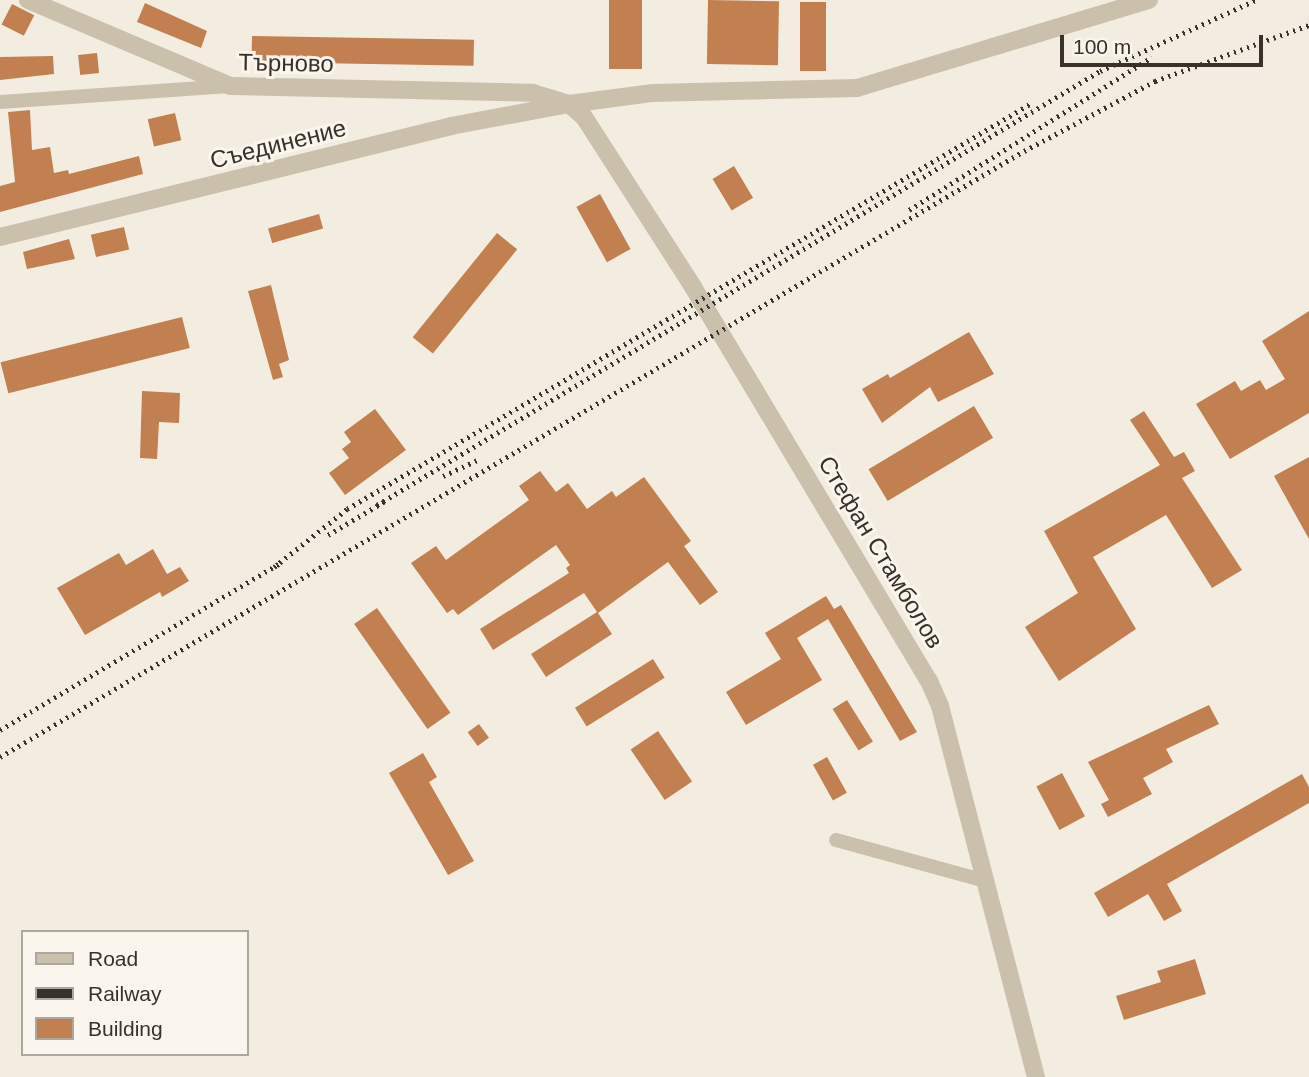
<!DOCTYPE html>
<meta charset="utf-8">
<style>
body{margin:0}
#map{position:relative;width:1309px;height:1077px;overflow:hidden;background:#f3ede1;font-family:Arial,sans-serif}
div>[style]{position:absolute}
.building>*{inset:0;background:#c27f4f;transform-origin:0 0}
.minor>*{height:14px;margin:-7px;padding:0 7px;transform-origin:7px;border-radius:7px;background:#cbc0ac}
.tertiary>*{height:18px;margin:-9px;padding:0 9px;transform-origin:9px;border-radius:9px;background:#cbc0ac}
.rail>*{height:4.5px;margin-top:-2.25px;transform-origin:0;background:repeating-linear-gradient(90deg,#39322b 0 2px,transparent 0 7px)}
span{translate:-50% -50%;white-space:nowrap;text-align:center;line-height:1.15;-webkit-text-stroke:6px #faf6ed;paint-order:stroke}
.street-label{font-size:24px;color:#39322b}
.legend{position:absolute;left:21px;top:930px;width:228px;height:126px;box-sizing:border-box;background:#faf6ed;border:2px solid #ada89f;margin:0;padding:9px 12px;list-style:none;font-size:21px;color:#39322b}
.legend li{display:flex;align-items:center;gap:14px;height:35px}
.legend b{width:35px;border:2px solid #ada89f}
.scale{position:absolute;left:1060px;top:35px;width:203px;height:32px;box-sizing:border-box;border:4px solid #39322b;border-top:0;padding-left:9px;font-size:21px;line-height:24px;white-space:nowrap;color:#39322b;-webkit-text-stroke:5px #faf6ed;paint-order:stroke}
</style>
<div id="map">
<div class="building">
<div style="left:609px;top:0;width:33px;height:69px"></div>
<div style="left:708px;top:0;width:71px;height:64px;rotate:1deg"></div>
<div style="left:800px;top:2px;width:26px;height:69px"></div>
<div style="clip-path:polygon(145px 3px,207px 31px,201px 48px,137px 22px)"></div>
<div style="left:12px;top:4px;width:25px;height:23px;rotate:27deg"></div>
<div style="left:252px;top:36px;width:222px;height:26px;rotate:1deg"></div>
<div style="left:97px;top:53px;width:20px;height:19px;rotate:84deg"></div>
<div style="clip-path:polygon(53px 56px,54px 74px,0 80px,0 57px)"></div>
<div style="clip-path:polygon(30px 110px,32px 150px,50px 147px,54px 173px,68px 170px,69px 174px,139px 156px,143px 174px,0 212px,0 186px,15px 182px,8px 112px)"></div>
<div style="left:175px;top:113px;width:28px;height:28px;rotate:77deg"></div>
<div style="left:734px;top:166px;width:37px;height:25px;rotate:59deg"></div>
<div style="left:600px;top:194px;width:63px;height:27px;rotate:61deg"></div>
<div style="left:319px;top:214px;width:15px;height:53px;rotate:74deg"></div>
<div style="left:124px;top:227px;width:23px;height:34px;rotate:77deg"></div>
<div style="left:497px;top:233px;width:26px;height:134px;rotate:39deg"></div>
<div style="clip-path:polygon(69px 239px,75px 259px,27px 269px,23px 252px)"></div>
<div style="clip-path:polygon(271px 285px,289px 360px,279px 364px,283px 377px,273px 380px,248px 291px)"></div>
<div style="clip-path:polygon(1309px 311px,1309px 413px,1230px 459px,1196px 404px,1235px 381px,1241px 391px,1260px 380px,1266px 390px,1285px 379px,1262px 341px)"></div>
<div style="left:182px;top:317px;width:32px;height:187px;rotate:76deg"></div>
<div style="clip-path:polygon(969px 332px,994px 374px,938px 402px,930px 387px,882px 423px,862px 389px,888px 374px,890px 378px)"></div>
<div style="clip-path:polygon(142px 391px,180px 393px,179px 423px,159px 422px,157px 459px,140px 458px)"></div>
<div style="left:974px;top:406px;width:37px;height:123px;rotate:59deg"></div>
<div style="clip-path:polygon(375px 409px,406px 450px,345px 495px,329px 473px,349px 458px,342px 449px,351px 442px,344px 432px)"></div>
<div style="clip-path:polygon(1144px 411px,1174px 457px,1184px 452px,1195px 471px,1182px 478px,1242px 570px,1212px 588px,1166px 515px,1093px 557px,1136px 629px,1059px 681px,1025px 627px,1078px 593px,1044px 531px,1160px 465px,1130px 420px)"></div>
<div style="clip-path:polygon(1309px 457px,1309px 539px,1274px 476px)"></div>
<div style="clip-path:polygon(540px 471px,556px 492px,568px 483px,587px 509px,612px 491px,616px 497px,644px 477px,691px 541px,684px 546px,718px 592px,700px 605px,668px 562px,598px 613px,612px 634px,546px 677px,531px 654px,597px 612px,584px 593px,493px 650px,480px 629px,569px 573px,566px 568px,570px 565px,556px 545px,458px 615px,453px 609px,447px 613px,411px 563px,436px 546px,446px 560px,529px 500px,519px 486px)"></div>
<div style="clip-path:polygon(153px 549px,167px 574px,180px 567px,189px 581px,162px 597px,160px 592px,85px 635px,57px 588px,119px 553px,126px 565px)"></div>
<div style="clip-path:polygon(826px 596px,834px 609px,841px 605px,917px 732px,900px 741px,828px 619px,797px 638px,822px 680px,746px 725px,726px 692px,781px 659px,765px 633px)"></div>
<div style="left:377px;top:608px;width:128px;height:28px;rotate:55deg"></div>
<div style="left:653px;top:659px;width:22px;height:92px;rotate:58deg"></div>
<div style="left:847px;top:700px;width:49px;height:17px;rotate:58deg"></div>
<div style="clip-path:polygon(1209px 705px,1219px 724px,1166px 749px,1173px 762px,1143px 778px,1152px 794px,1108px 817px,1101px 804px,1109px 800px,1088px 762px)"></div>
<div style="left:479px;top:724px;width:17px;height:14px;rotate:54deg"></div>
<div style="left:658px;top:731px;width:61px;height:33px;rotate:56deg"></div>
<div style="clip-path:polygon(423px 753px,437px 777px,429px 782px,474px 861px,448px 875px,389px 773px)"></div>
<div style="left:827px;top:757px;width:41px;height:16px;rotate:61deg"></div>
<div style="left:1062px;top:773px;width:49px;height:29px;rotate:62deg"></div>
<div style="clip-path:polygon(1302px 774px,1309px 787px,1309px 803px,1167px 884px,1182px 911px,1164px 921px,1148px 894px,1108px 917px,1094px 893px)"></div>
<div style="clip-path:polygon(1195px 959px,1206px 994px,1124px 1020px,1116px 996px,1161px 982px,1157px 971px)"></div>
</div>
<div class="minor">
<div style="left:0;top:102px;width:230px;rotate:-4deg"></div>
<div style="left:836px;top:840px;width:156px;rotate:15.3deg"></div>
</div>
<div class="tertiary">
<div style="left:28px;top:0;width:220px;rotate:23deg"></div>
<div style="left:231px;top:86px;width:302px;rotate:1.3deg"></div>
<div style="left:533px;top:93px;width:38px;rotate:17deg"></div>
<div style="left:569px;top:104px;width:20px;rotate:41deg"></div>
<div style="left:584px;top:117px;width:202px;rotate:57.3deg"></div>
<div style="left:693px;top:287px;width:459px;rotate:59.1deg"></div>
<div style="left:929px;top:681px;width:27px;rotate:66deg"></div>
<div style="left:940px;top:706px;width:383px;rotate:75.5deg"></div>
<div style="left:0;top:237px;width:464px;rotate:-13.8deg"></div>
<div style="left:451px;top:126px;width:120px;rotate:-10.6deg"></div>
<div style="left:569px;top:104px;width:85px;rotate:-7.5deg"></div>
<div style="left:653px;top:93px;width:204px;rotate:-1.4deg"></div>
<div style="left:857px;top:88px;width:305px;rotate:-16.8deg"></div>
</div>
<div class="rail">
<div style="left:909px;top:210px;width:287px;rotate:-32.2deg"></div>
<div style="left:443px;top:476px;width:41px;rotate:-24.7deg"></div>
<div style="left:377px;top:505px;width:843px;rotate:-30.98deg"></div>
<div style="left:1100px;top:71px;width:171px;rotate:-24.5deg"></div>
<div style="left:328px;top:535px;width:66px;rotate:-30.8deg"></div>
<div style="left:274px;top:567px;width:93px;rotate:-38.5deg"></div>
<div style="left:347px;top:509px;width:794px;rotate:-30.67deg"></div>
<div style="left:0;top:730px;width:328px;rotate:-30.8deg"></div>
<div style="left:0;top:757px;width:1190px;rotate:-30.62deg"></div>
<div style="left:1024px;top:151px;width:149px;rotate:-28.1deg"></div>
<div style="left:1155px;top:81px;width:164px;rotate:-20deg"></div>
</div>
<div class="street-label">
<span style="left:286px;top:63px;rotate:1deg">Търново</span>
<span style="left:278px;top:144px;rotate:-14deg">Съединение</span>
<span style="left:881px;top:552px;rotate:59deg">Стефан Стамболов</span>
</div>
<ul class="legend">
<li><b style="height:9px;background:#cbc0ac"></b>Road</li>
<li><b style="height:9px;background:#39322b"></b>Railway</li>
<li><b style="height:19px;background:#c27f4f"></b>Building</li>
</ul>
<div class="scale">100 m</div>
</div>
